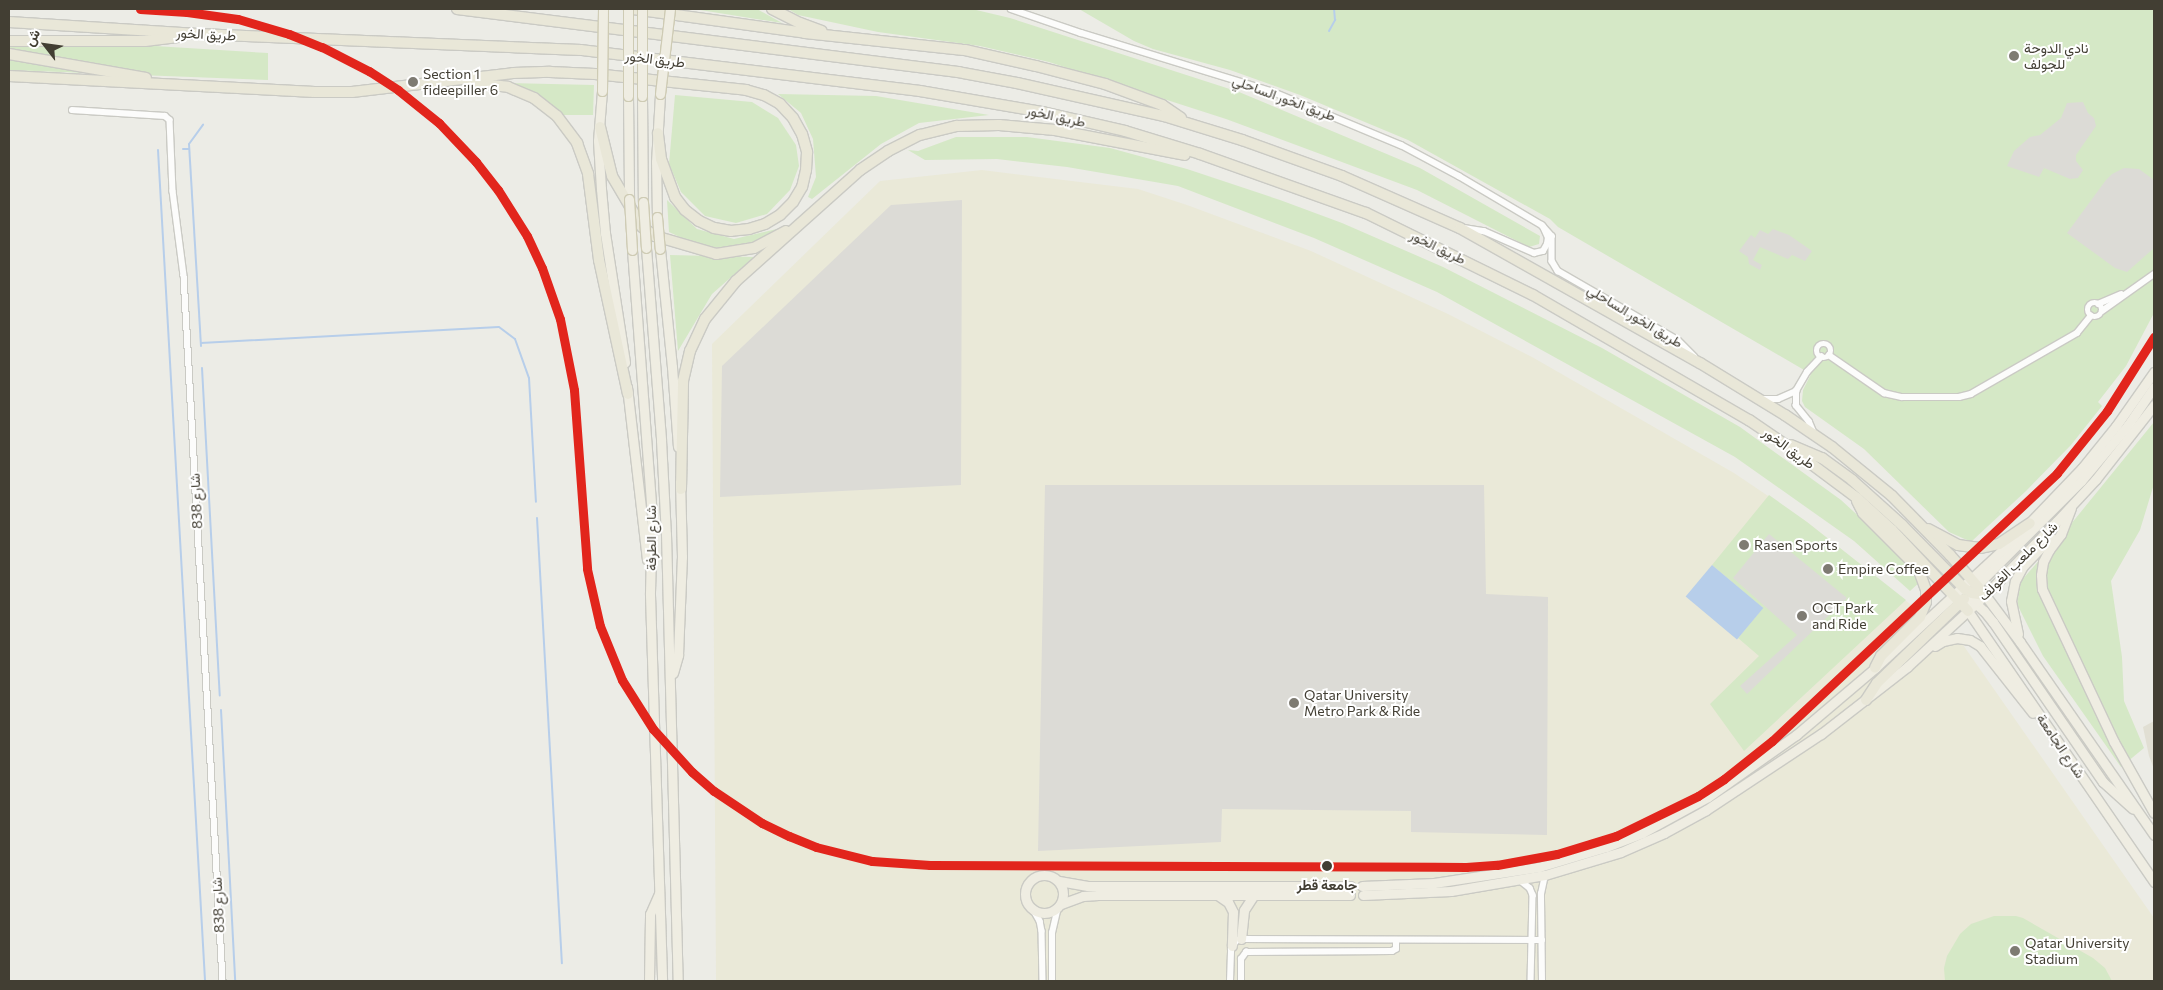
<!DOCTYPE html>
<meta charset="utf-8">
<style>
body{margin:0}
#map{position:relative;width:2163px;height:990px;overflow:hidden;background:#ecece6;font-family:Commissioner,Vazirmatn,sans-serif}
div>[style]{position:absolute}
.residential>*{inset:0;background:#e1dfd3}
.education>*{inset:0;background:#eae9d8}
.green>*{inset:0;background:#d5e8c6}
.parking>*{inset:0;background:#dcdbd6}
.water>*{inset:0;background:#b7ceea;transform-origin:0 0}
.stream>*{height:2px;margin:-1px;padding:0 1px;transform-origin:1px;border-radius:1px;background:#b7ceea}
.roads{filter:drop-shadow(1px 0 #cacac4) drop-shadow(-1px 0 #cacac4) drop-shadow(0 1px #cacac4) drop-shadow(0 -1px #cacac4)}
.minor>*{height:5.5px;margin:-2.75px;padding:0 2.75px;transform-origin:2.75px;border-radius:2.75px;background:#fcfcfb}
.minor>.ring{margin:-2.75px;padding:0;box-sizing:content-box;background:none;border:5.5px solid #fcfcfb;border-radius:50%}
.primary>*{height:9px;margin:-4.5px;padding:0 4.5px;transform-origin:4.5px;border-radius:4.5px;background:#efede2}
.primary>.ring{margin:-4.5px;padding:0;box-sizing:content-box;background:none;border:9px solid #efede2;border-radius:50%}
.motorway>*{height:10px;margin:-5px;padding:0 5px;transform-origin:5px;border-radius:5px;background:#e9e7d8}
.bridges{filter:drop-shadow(1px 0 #cecbb4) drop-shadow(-1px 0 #cecbb4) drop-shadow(0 1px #cecbb4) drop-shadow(0 -1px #cecbb4)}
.primary-bridge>*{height:9px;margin:-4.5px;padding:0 4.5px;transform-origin:4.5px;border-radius:4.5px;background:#efede2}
.metro-1>*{height:9px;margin:-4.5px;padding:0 4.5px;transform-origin:4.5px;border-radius:4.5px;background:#e2251c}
.dots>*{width:14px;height:14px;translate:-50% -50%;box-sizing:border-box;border:2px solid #fff;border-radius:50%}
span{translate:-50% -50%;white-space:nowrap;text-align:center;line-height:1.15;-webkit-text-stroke:4px #fff;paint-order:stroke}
.street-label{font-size:14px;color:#423e33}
.poi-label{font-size:14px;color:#423e33}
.left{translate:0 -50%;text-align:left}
.stop-label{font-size:14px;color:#423e33;font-weight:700}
.frame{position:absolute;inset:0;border:10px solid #423e33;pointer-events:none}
.north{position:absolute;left:20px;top:20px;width:50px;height:50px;-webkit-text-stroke:4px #fff;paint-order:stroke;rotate:300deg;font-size:14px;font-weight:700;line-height:20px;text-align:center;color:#423e33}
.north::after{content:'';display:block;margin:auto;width:18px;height:22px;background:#423e33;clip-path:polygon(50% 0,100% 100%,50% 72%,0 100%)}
</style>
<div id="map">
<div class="residential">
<div style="clip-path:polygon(2154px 721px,2154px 769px,2149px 756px,2143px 727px)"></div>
</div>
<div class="education">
<div style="clip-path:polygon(982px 170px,1138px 189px,1187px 205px,1311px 251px,1448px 314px,1532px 357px,1734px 473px,1807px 522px,1959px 643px,1961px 642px,2154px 918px,2154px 981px,716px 981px,712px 344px,880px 181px)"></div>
</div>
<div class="green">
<div style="clip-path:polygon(694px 9px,757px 9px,782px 23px)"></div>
<div style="clip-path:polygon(788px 9px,972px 9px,1010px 18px,1239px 92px,1420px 168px,1540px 236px,1539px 244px,1529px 247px,1417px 190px,1226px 119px,1049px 62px,980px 46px,878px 32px,798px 15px)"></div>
<div style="clip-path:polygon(1079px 9px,2154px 9px,2154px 313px,2126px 366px,2098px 402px,2102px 406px,2071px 445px,2026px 491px,1987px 527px,1972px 541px,1967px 540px,1949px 532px,1864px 449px,1805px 407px,1802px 401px,1803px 390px,1811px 374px,1558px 227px,1550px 219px,1408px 140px,1300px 95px,1230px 70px,1153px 49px,1134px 41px)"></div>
<div style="clip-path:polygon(9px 37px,268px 53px,268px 80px,9px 70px)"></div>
<div style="clip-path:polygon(504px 83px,594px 85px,593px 115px,562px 115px)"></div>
<div style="clip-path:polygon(778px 94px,876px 96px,989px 115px,919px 123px,881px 144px,812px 199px,808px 197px,816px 177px,813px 139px,801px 113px)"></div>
<div style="clip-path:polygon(675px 95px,752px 102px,778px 118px,796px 145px,799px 166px,790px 190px,767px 214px,736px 223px,705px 216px,681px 192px,669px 164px)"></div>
<div style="clip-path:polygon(956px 137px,1027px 137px,1110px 148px,1187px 169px,1280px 200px,1342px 223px,1443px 267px,1602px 348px,1740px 427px,1841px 500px,1902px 556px,1921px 581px,1910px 591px,1854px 541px,1735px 457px,1437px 292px,1314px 238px,1178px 186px,1067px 167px,997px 159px,925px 160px,908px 150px,918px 151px)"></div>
<div style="clip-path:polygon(667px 200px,697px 229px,734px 239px,781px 228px,757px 241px,722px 248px,697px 245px,669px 232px)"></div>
<div style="clip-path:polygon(670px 255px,754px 257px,712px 294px,678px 351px)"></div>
<div style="clip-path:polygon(2154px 422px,2154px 484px,2140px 530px,2111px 581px,2122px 657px,2124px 701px,2144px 748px,2121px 767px,2043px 656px,2017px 604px,2021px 581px,2071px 524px)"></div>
<div style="clip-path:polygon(1769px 495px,1807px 522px,1906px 600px,1744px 751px,1710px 704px,1759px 656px,1738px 638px,1763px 608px,1712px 565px)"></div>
<div style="clip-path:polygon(1994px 916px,2016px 916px,2023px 918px,2093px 958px,2105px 968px,2112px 981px,1945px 981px,1944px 968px,1947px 956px,1960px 934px,1971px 924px)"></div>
</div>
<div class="parking">
<div style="clip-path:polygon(2083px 102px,2088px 113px,2094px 118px,2096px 126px,2076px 155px,2076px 161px,2083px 170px,2078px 178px,2070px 179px,2044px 168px,2039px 177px,2007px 166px,2014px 151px,2030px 137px,2040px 135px,2061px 118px,2067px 103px)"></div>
<div style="clip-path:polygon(2124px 168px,2139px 169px,2154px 180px,2154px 248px,2127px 272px,2115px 268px,2067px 233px,2106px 180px,2112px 174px)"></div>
<div style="clip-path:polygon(962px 200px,961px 485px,720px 497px,722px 366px,891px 205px)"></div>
<div style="clip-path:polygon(1773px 229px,1789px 235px,1812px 251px,1805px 261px,1792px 255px,1788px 259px,1760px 247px,1753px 260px,1762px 265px,1760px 270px,1749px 264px,1748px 257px,1739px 251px,1751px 235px,1755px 238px,1760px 230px,1768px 234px)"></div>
<div style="clip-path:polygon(1045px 485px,1484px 485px,1486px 594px,1548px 597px,1547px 835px,1411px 832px,1411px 811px,1222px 809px,1221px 842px,1038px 851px)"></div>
<div style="clip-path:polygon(1769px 534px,1847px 598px,1747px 694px,1740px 686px,1797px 635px,1733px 578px)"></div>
</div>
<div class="water">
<div style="left:1712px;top:565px;width:67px;height:41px;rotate:40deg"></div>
</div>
<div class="stream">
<div style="left:1329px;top:31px;width:13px;rotate:-61deg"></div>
<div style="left:1335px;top:20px;width:11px;rotate:-95deg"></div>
<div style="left:183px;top:149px;width:6px"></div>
<div style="left:158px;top:150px;width:832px;rotate:86.76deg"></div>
<div style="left:201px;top:343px;width:298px;rotate:-3.1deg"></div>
<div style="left:499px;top:327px;width:20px;rotate:37deg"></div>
<div style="left:515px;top:339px;width:41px;rotate:70.3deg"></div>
<div style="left:529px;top:378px;width:124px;rotate:86.8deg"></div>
<div style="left:201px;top:346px;width:202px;rotate:-93.4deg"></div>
<div style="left:189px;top:144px;width:24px;rotate:-54deg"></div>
<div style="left:202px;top:368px;width:328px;rotate:86.9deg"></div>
<div style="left:537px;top:518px;width:446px;rotate:86.8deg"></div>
<div style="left:221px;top:710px;width:271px;rotate:87deg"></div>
</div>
<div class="roads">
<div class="minor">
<div style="left:1011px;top:9px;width:74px;rotate:18.9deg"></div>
<div style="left:1081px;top:33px;width:199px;rotate:17deg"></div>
<div style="left:1271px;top:91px;width:141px;rotate:22.6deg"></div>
<div style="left:1401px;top:145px;width:66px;rotate:28.1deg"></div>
<div style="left:1459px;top:176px;width:96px;rotate:30.6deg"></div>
<div style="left:1542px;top:225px;width:15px;rotate:48deg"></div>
<div style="left:1552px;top:236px;width:25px;rotate:90deg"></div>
<div style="left:1552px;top:261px;width:12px;rotate:59deg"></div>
<div style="left:1558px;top:271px;width:138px;rotate:29.9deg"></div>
<div style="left:1678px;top:340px;width:23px;rotate:45deg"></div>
<div style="left:72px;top:110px;width:93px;rotate:3.7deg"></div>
<div style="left:165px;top:116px;width:6px;rotate:39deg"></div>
<div style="left:170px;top:120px;width:71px;rotate:87.6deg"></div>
<div style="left:173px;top:191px;width:86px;rotate:82.6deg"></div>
<div style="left:184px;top:276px;width:706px;rotate:86.83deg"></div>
<div style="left:1464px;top:228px;width:20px;rotate:9deg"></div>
<div style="left:1484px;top:231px;width:55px;rotate:23.7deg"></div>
<div style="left:1534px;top:253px;width:9px;rotate:-13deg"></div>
<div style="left:1543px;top:251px;width:8px;rotate:-60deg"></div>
<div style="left:1547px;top:244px;width:6px;rotate:-81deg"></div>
<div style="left:1548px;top:238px;width:12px;rotate:-114deg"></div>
<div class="ring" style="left:2088px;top:303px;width:8.5px;height:8.5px"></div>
<div style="left:2098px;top:304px;width:25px;rotate:-23deg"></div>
<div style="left:2102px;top:311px;width:64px;rotate:-35.4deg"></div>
<div class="ring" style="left:1817px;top:344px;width:8.5px;height:8.5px"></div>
<div style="left:1829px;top:355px;width:67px;rotate:34.6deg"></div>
<div style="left:1884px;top:393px;width:18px;rotate:13deg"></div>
<div style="left:1902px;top:397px;width:57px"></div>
<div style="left:1959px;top:397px;width:12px;rotate:-14deg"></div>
<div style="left:1971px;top:394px;width:122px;rotate:-29.9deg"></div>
<div style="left:2077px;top:333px;width:22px;rotate:-51deg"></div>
<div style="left:1763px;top:399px;width:15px"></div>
<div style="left:1778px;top:399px;width:20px;rotate:-24deg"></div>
<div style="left:1814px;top:434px;width:13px;rotate:-113deg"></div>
<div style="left:1809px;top:422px;width:21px;rotate:-129deg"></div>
<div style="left:1796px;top:406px;width:15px;rotate:-90deg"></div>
<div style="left:1796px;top:391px;width:22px;rotate:-60deg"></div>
<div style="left:1807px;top:372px;width:21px;rotate:-47deg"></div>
<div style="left:1521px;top:881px;width:11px;rotate:38deg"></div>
<div style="left:1530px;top:888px;width:8px;rotate:67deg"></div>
<div style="left:1533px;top:895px;width:86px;rotate:91.3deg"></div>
<div style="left:1033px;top:909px;width:14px;rotate:60deg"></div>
<div style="left:1040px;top:921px;width:10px;rotate:79deg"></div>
<div style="left:1042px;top:931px;width:50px;rotate:88.9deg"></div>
<div style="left:1052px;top:981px;width:48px;rotate:-90deg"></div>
<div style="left:1052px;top:933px;width:27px;rotate:-77deg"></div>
<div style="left:1230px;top:981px;width:32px;rotate:-88deg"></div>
<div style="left:1231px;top:949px;width:9px;rotate:-58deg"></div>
<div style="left:1236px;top:941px;width:5px;rotate:-22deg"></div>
<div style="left:1241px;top:939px;width:301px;rotate:0.2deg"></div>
<div style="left:1241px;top:981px;width:22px;rotate:-90deg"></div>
<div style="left:1241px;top:959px;width:9px;rotate:-54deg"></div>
<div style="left:1246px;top:952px;width:146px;rotate:-0.4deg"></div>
<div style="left:1392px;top:951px;width:4px;rotate:-27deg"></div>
<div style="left:1396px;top:949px;width:8px;rotate:-90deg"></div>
<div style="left:1542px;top:981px;width:87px;rotate:-90.7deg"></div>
<div style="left:1541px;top:894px;width:19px;rotate:-78deg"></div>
</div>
<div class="primary">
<div style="left:602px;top:91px;width:50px;rotate:94.6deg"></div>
<div style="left:598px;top:141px;width:48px;rotate:86.4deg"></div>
<div style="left:601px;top:189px;width:44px;rotate:84.8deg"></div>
<div style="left:605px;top:233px;width:131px;rotate:81.2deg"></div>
<div style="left:628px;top:96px;width:103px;rotate:89.4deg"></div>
<div style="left:642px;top:96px;width:106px;rotate:89.5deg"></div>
<div style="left:657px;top:217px;width:55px;rotate:-91deg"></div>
<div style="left:656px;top:162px;width:68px;rotate:-86.6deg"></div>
<div style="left:646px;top:248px;width:193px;rotate:85.5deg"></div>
<div style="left:661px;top:440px;width:94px;rotate:87deg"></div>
<div style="left:666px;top:534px;width:447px;rotate:88.5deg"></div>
<div style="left:660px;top:249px;width:119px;rotate:84.2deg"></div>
<div style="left:672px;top:367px;width:80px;rotate:85.7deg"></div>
<div style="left:632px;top:250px;width:267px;rotate:85.7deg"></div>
<div style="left:652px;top:516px;width:79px;rotate:91.5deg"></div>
<div style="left:650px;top:595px;width:386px;rotate:88.2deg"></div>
<div style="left:627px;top:387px;width:174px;rotate:83.4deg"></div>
<div style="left:2071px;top:508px;width:28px;rotate:111deg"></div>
<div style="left:2061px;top:534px;width:20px;rotate:127deg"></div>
<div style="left:2049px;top:550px;width:13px;rotate:117deg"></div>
<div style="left:2043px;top:562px;width:13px;rotate:99deg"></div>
<div style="left:2041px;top:575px;width:14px;rotate:86deg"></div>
<div style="left:2042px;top:589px;width:169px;rotate:64.8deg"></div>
<div style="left:2114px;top:742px;width:81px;rotate:60.6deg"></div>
<div style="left:1985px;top:595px;width:59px;rotate:53.3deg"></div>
<div style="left:2020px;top:642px;width:235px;rotate:55.2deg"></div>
<div style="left:1972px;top:600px;width:16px;rotate:43deg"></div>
<div style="left:1984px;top:611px;width:14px;rotate:51deg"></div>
<div style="left:1993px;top:622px;width:194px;rotate:55.5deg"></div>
<div style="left:2103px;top:782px;width:40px;rotate:42deg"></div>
<div style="left:1968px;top:611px;width:329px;rotate:55.5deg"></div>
<div style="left:1968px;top:611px;width:12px;rotate:-81deg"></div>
<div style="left:1970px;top:599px;width:16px;rotate:-63deg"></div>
<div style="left:1977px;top:585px;width:147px;rotate:-45deg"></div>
<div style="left:2081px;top:481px;width:73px;rotate:-50deg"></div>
<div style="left:2128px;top:425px;width:46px;rotate:-55.6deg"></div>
<div style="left:2018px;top:634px;width:34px;rotate:-102deg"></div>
<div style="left:2011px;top:601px;width:20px;rotate:-79deg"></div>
<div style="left:2015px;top:581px;width:17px;rotate:-62deg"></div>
<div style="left:2023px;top:566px;width:40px;rotate:-46deg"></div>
<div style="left:1935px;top:646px;width:9px;rotate:-32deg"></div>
<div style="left:1943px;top:641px;width:14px;rotate:-12deg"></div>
<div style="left:1957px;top:638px;width:13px;rotate:9deg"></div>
<div style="left:1970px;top:640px;width:12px;rotate:31deg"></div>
<div style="left:1980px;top:646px;width:85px;rotate:51.7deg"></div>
<div style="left:673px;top:673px;width:19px;rotate:-74deg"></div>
<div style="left:678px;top:655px;width:98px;rotate:-87.7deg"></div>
<div style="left:682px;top:557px;width:75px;rotate:-91.5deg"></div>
<div class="ring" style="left:1025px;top:875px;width:29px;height:29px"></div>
<div style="left:1059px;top:881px;width:29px;rotate:10deg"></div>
<div style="left:1088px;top:886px;width:262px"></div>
<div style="left:1362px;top:886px;width:72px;rotate:-2.4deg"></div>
<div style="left:1434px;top:883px;width:106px;rotate:-8.7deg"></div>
<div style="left:1539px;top:867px;width:70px;rotate:-16.6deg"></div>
<div style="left:1606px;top:847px;width:39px;rotate:-21deg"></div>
<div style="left:1642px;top:833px;width:75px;rotate:-28.6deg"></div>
<div style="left:1708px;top:797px;width:108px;rotate:-35.2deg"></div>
<div style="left:1796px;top:735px;width:104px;rotate:-40.3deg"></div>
<div style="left:1875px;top:668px;width:187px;rotate:-42.8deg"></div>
<div style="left:2012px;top:541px;width:101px;rotate:-46.2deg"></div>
<div style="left:2082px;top:468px;width:54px;rotate:-51deg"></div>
<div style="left:2116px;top:426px;width:66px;rotate:-54.9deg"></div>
<div style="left:1363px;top:895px;width:88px;rotate:-2.6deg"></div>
<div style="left:1451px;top:891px;width:95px;rotate:-9.7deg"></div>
<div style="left:1545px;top:875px;width:79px;rotate:-16.8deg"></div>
<div style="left:1621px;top:852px;width:47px;rotate:-23.8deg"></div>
<div style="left:1664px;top:833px;width:48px;rotate:-28.7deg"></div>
<div style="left:1706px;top:810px;width:138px;rotate:-33.5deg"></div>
<div style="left:1821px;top:734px;width:109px;rotate:-37.9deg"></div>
<div style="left:1907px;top:667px;width:106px;rotate:-42.7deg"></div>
<div style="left:1985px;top:595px;width:103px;rotate:-45.8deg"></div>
<div style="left:2057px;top:521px;width:57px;rotate:-47.1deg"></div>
<div style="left:2096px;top:479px;width:94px;rotate:-51.9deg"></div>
<div style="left:1219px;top:896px;width:11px;rotate:34deg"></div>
<div style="left:1228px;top:902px;width:11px;rotate:63deg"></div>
<div style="left:1233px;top:912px;width:34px;rotate:92deg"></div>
<div style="left:1061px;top:904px;width:23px;rotate:-20deg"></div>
<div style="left:1083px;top:896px;width:15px;rotate:-4deg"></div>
<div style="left:1098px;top:895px;width:252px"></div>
<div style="left:1241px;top:939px;width:29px;rotate:-84deg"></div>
<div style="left:1244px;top:910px;width:17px;rotate:-57deg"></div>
<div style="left:649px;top:981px;width:67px;rotate:-89.1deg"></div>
<div style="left:650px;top:914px;width:22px;rotate:-66deg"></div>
</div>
<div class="motorway">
<div style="left:457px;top:9px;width:505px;rotate:7.17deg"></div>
<div style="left:958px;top:72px;width:60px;rotate:10.6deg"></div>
<div style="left:1017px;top:83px;width:151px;rotate:12.7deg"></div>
<div style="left:1164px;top:116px;width:82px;rotate:17.1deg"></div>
<div style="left:1242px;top:140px;width:106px;rotate:19.8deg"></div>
<div style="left:1342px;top:176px;width:129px;rotate:23.8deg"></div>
<div style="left:1460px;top:228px;width:275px;rotate:29.4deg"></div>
<div style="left:1700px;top:363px;width:100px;rotate:31.5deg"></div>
<div style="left:1785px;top:415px;width:57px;rotate:34.2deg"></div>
<div style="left:1832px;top:447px;width:77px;rotate:39.2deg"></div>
<div style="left:1892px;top:496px;width:83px;rotate:45.5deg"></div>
<div style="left:1950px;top:555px;width:53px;rotate:48.8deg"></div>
<div style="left:633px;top:9px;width:174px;rotate:7.9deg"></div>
<div style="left:805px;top:33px;width:161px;rotate:6.1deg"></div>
<div style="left:965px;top:50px;width:73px;rotate:12.7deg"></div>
<div style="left:1036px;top:66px;width:71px;rotate:14.6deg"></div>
<div style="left:1105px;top:84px;width:61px;rotate:20.2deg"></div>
<div style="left:1162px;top:105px;width:23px;rotate:34deg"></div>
<div style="left:772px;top:9px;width:31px;rotate:27deg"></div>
<div style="left:800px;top:23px;width:23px;rotate:20deg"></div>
<div style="left:9px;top:22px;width:189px;rotate:3.6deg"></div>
<div style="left:198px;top:34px;width:383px;rotate:2.4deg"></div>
<div style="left:581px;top:50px;width:341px;rotate:6.9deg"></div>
<div style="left:920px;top:91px;width:125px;rotate:9.7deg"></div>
<div style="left:1043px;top:112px;width:84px;rotate:13deg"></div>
<div style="left:1125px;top:131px;width:78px;rotate:17deg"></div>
<div style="left:1200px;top:154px;width:176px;rotate:19.6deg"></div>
<div style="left:1366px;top:213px;width:186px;rotate:26.2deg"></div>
<div style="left:1533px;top:295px;width:250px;rotate:30.1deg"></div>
<div style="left:1749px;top:420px;width:50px;rotate:34.3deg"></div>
<div style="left:1790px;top:448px;width:84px;rotate:36.7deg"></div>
<div style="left:1857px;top:498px;width:47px;rotate:42.4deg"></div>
<div style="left:1892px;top:530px;width:111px;rotate:46.8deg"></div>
<div style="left:9px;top:41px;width:136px"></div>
<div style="left:145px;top:41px;width:35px;rotate:-7deg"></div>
<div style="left:9px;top:54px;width:139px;rotate:9.9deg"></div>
<div style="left:9px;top:76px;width:306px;rotate:3deg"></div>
<div style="left:315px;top:92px;width:37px"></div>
<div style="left:352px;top:92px;width:162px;rotate:-6.7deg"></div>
<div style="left:513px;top:73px;width:37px;rotate:-2deg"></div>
<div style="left:550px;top:72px;width:45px;rotate:2.5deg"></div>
<div style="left:595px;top:74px;width:152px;rotate:6deg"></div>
<div style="left:746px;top:90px;width:19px;rotate:16deg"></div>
<div style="left:764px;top:95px;width:18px;rotate:29deg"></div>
<div style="left:780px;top:104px;width:19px;rotate:47deg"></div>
<div style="left:793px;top:118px;width:18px;rotate:61deg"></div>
<div style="left:802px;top:134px;width:19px;rotate:74deg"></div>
<div style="left:807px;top:152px;width:18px;rotate:93deg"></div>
<div style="left:806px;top:170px;width:17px;rotate:103deg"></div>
<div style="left:802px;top:187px;width:17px;rotate:121deg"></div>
<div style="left:793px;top:202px;width:18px;rotate:135deg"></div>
<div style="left:780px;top:215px;width:17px;rotate:149deg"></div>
<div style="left:765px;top:224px;width:17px;rotate:163deg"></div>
<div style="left:749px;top:229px;width:18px;rotate:174deg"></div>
<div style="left:731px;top:231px;width:17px;rotate:-170deg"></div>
<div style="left:714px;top:228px;width:17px;rotate:-155deg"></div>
<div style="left:699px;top:221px;width:18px;rotate:-142deg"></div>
<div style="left:685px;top:210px;width:16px;rotate:-128deg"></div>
<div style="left:675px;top:197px;width:40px;rotate:-110.2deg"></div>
<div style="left:661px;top:159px;width:26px;rotate:-97deg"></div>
<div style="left:472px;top:83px;width:36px;rotate:6deg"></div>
<div style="left:508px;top:87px;width:28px;rotate:23deg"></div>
<div style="left:534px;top:98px;width:29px;rotate:38deg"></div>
<div style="left:557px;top:116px;width:34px;rotate:53deg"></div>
<div style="left:577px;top:143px;width:33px;rotate:70deg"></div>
<div style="left:588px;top:174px;width:87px;rotate:82.7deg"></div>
<div style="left:599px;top:260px;width:137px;rotate:77.8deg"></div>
<div style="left:600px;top:127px;width:50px;rotate:76.2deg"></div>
<div style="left:612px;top:176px;width:59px;rotate:59.5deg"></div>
<div style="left:642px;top:227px;width:16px;rotate:35deg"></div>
<div style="left:655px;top:236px;width:64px;rotate:16.4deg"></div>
<div style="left:716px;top:254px;width:38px;rotate:-9deg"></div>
<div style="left:754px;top:248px;width:36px;rotate:-28deg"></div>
<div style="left:1791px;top:445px;width:34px;rotate:23deg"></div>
<div style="left:1822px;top:458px;width:37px;rotate:36deg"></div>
<div style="left:1852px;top:480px;width:67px;rotate:42deg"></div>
<div style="left:1902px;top:525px;width:90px;rotate:45.5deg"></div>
<div style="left:1965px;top:589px;width:8px;rotate:30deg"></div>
<div style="left:1972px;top:593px;width:13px;rotate:9deg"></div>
<div style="left:681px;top:489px;width:108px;rotate:-88.9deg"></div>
<div style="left:683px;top:381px;width:31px;rotate:-77deg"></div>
<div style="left:690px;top:351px;width:35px;rotate:-65deg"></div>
<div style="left:705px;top:319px;width:49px;rotate:-50.8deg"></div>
<div style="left:736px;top:281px;width:166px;rotate:-41.8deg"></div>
<div style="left:860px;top:170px;width:34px;rotate:-34deg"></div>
<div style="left:888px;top:151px;width:36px;rotate:-27deg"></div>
<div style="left:920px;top:135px;width:38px;rotate:-14deg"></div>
<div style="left:957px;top:126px;width:42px;rotate:-1.4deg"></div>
<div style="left:999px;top:125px;width:56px;rotate:5.1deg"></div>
<div style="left:1055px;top:130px;width:132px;rotate:10.9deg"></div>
<div style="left:1857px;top:501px;width:13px;rotate:63deg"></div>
<div style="left:1863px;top:513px;width:78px;rotate:45deg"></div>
<div style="left:1918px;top:568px;width:23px;rotate:70deg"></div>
<div style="left:1926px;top:590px;width:12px;rotate:90deg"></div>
<div style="left:1926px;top:602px;width:16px;rotate:112deg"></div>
<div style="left:1920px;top:617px;width:55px;rotate:135deg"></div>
<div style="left:1881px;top:656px;width:13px;rotate:117deg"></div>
<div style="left:1928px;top:529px;width:34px;rotate:28deg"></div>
<div style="left:1958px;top:545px;width:22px;rotate:8deg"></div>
<div style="left:1980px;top:548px;width:19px;rotate:-12deg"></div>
<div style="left:1999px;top:544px;width:37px;rotate:-34deg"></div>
<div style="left:1866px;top:700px;width:20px;rotate:-57deg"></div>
<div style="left:1877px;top:683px;width:121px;rotate:-44deg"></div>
</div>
</div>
<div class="bridges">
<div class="primary-bridge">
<div style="left:642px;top:9px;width:87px;rotate:90deg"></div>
<div style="left:602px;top:91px;width:82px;rotate:-89.3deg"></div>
<div style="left:660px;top:94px;width:86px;rotate:-83.3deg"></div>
<div style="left:628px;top:96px;width:87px;rotate:-90deg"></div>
<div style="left:629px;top:199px;width:51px;rotate:86.6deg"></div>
<div style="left:643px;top:202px;width:46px;rotate:86.3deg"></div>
<div style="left:657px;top:217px;width:32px;rotate:85deg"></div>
</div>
</div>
<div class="metro-1">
<div style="left:140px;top:9px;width:47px;rotate:3.7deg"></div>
<div style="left:187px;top:12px;width:51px;rotate:7.8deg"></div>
<div style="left:238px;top:19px;width:53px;rotate:16.4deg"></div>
<div style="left:289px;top:34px;width:35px;rotate:22deg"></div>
<div style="left:322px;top:47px;width:53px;rotate:27.1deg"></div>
<div style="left:369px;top:71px;width:35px;rotate:33deg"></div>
<div style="left:398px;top:90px;width:53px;rotate:38.8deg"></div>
<div style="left:439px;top:123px;width:54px;rotate:46.5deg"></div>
<div style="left:476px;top:162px;width:36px;rotate:52deg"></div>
<div style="left:498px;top:190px;width:54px;rotate:57.8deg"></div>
<div style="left:527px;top:236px;width:35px;rotate:65deg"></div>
<div style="left:542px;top:268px;width:54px;rotate:70.6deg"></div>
<div style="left:560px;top:319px;width:72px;rotate:78.8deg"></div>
<div style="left:574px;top:390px;width:179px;rotate:85.8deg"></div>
<div style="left:587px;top:569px;width:58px;rotate:77.2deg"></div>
<div style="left:600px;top:626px;width:58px;rotate:67.8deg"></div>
<div style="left:622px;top:680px;width:58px;rotate:57.7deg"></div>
<div style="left:653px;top:729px;width:58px;rotate:47.8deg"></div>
<div style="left:692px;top:772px;width:29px;rotate:41deg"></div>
<div style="left:714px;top:791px;width:58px;rotate:33.7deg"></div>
<div style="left:762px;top:823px;width:30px;rotate:26deg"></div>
<div style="left:789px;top:836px;width:29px;rotate:22deg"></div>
<div style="left:816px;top:847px;width:58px;rotate:14deg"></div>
<div style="left:872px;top:861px;width:58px;rotate:3.9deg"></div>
<div style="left:930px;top:865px;width:536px;rotate:0.21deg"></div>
<div style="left:1466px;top:867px;width:31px;rotate:-4deg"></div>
<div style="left:1497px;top:865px;width:61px;rotate:-10.4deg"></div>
<div style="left:1557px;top:854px;width:62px;rotate:-17deg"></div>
<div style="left:1616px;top:836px;width:91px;rotate:-26deg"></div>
<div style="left:1698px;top:796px;width:31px;rotate:-33deg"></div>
<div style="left:1724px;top:779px;width:61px;rotate:-38.4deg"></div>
<div style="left:1772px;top:741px;width:391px;rotate:-43.2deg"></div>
<div style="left:2057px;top:473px;width:80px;rotate:-51.1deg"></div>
<div style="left:2107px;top:411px;width:88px;rotate:-57.6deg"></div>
</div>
<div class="dots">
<div style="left:2014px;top:56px;background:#7e7b72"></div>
<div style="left:413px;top:82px;background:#7e7b72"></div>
<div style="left:1744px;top:545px;background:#7e7b72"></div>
<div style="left:1828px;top:569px;background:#7e7b72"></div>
<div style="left:1802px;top:616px;background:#7e7b72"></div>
<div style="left:1294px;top:703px;background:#7e7b72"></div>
<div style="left:1327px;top:866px;background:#423e33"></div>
<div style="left:2015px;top:951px;background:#7e7b72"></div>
</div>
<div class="street-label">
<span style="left:206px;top:34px;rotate:3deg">طريق الخور</span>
<span style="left:655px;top:59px;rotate:7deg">طريق الخور</span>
<span style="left:1284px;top:98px;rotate:20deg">طريق الخور الساحلي</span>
<span style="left:1056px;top:116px;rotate:12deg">طريق الخور</span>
<span style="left:1438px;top:247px;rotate:26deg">طريق الخور</span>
<span style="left:1635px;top:316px;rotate:31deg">طريق الخور الساحلي</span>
<span style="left:1789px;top:448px;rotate:36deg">طريق الخور</span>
<span style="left:196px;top:501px;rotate:-93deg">شارع 838</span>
<span style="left:651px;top:538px;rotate:-90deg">شارع الطرفة</span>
<span style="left:2018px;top:561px;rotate:-45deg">شارع ملعب الغولف</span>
<span style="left:2061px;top:746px;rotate:56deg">شارع الجامعة</span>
<span style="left:218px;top:905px;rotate:-93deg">شارع 838</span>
</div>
<div class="poi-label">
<span class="left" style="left:2024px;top:56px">نادي الدوحة<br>للجولف</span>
<span class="left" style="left:423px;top:82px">Section 1<br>fideepiller 6</span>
<span class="left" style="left:1754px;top:545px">Rasen Sports</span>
<span class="left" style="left:1838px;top:569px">Empire Coffee</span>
<span class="left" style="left:1812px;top:616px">OCT Park<br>and Ride</span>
<span class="left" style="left:1304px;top:703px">Qatar University<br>Metro Park &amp; Ride</span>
<span class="left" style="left:2025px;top:951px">Qatar University<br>Stadium</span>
</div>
<div class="stop-label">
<span style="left:1327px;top:885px">جامعة قطر</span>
</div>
<div class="frame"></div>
<div class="north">ش</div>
</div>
